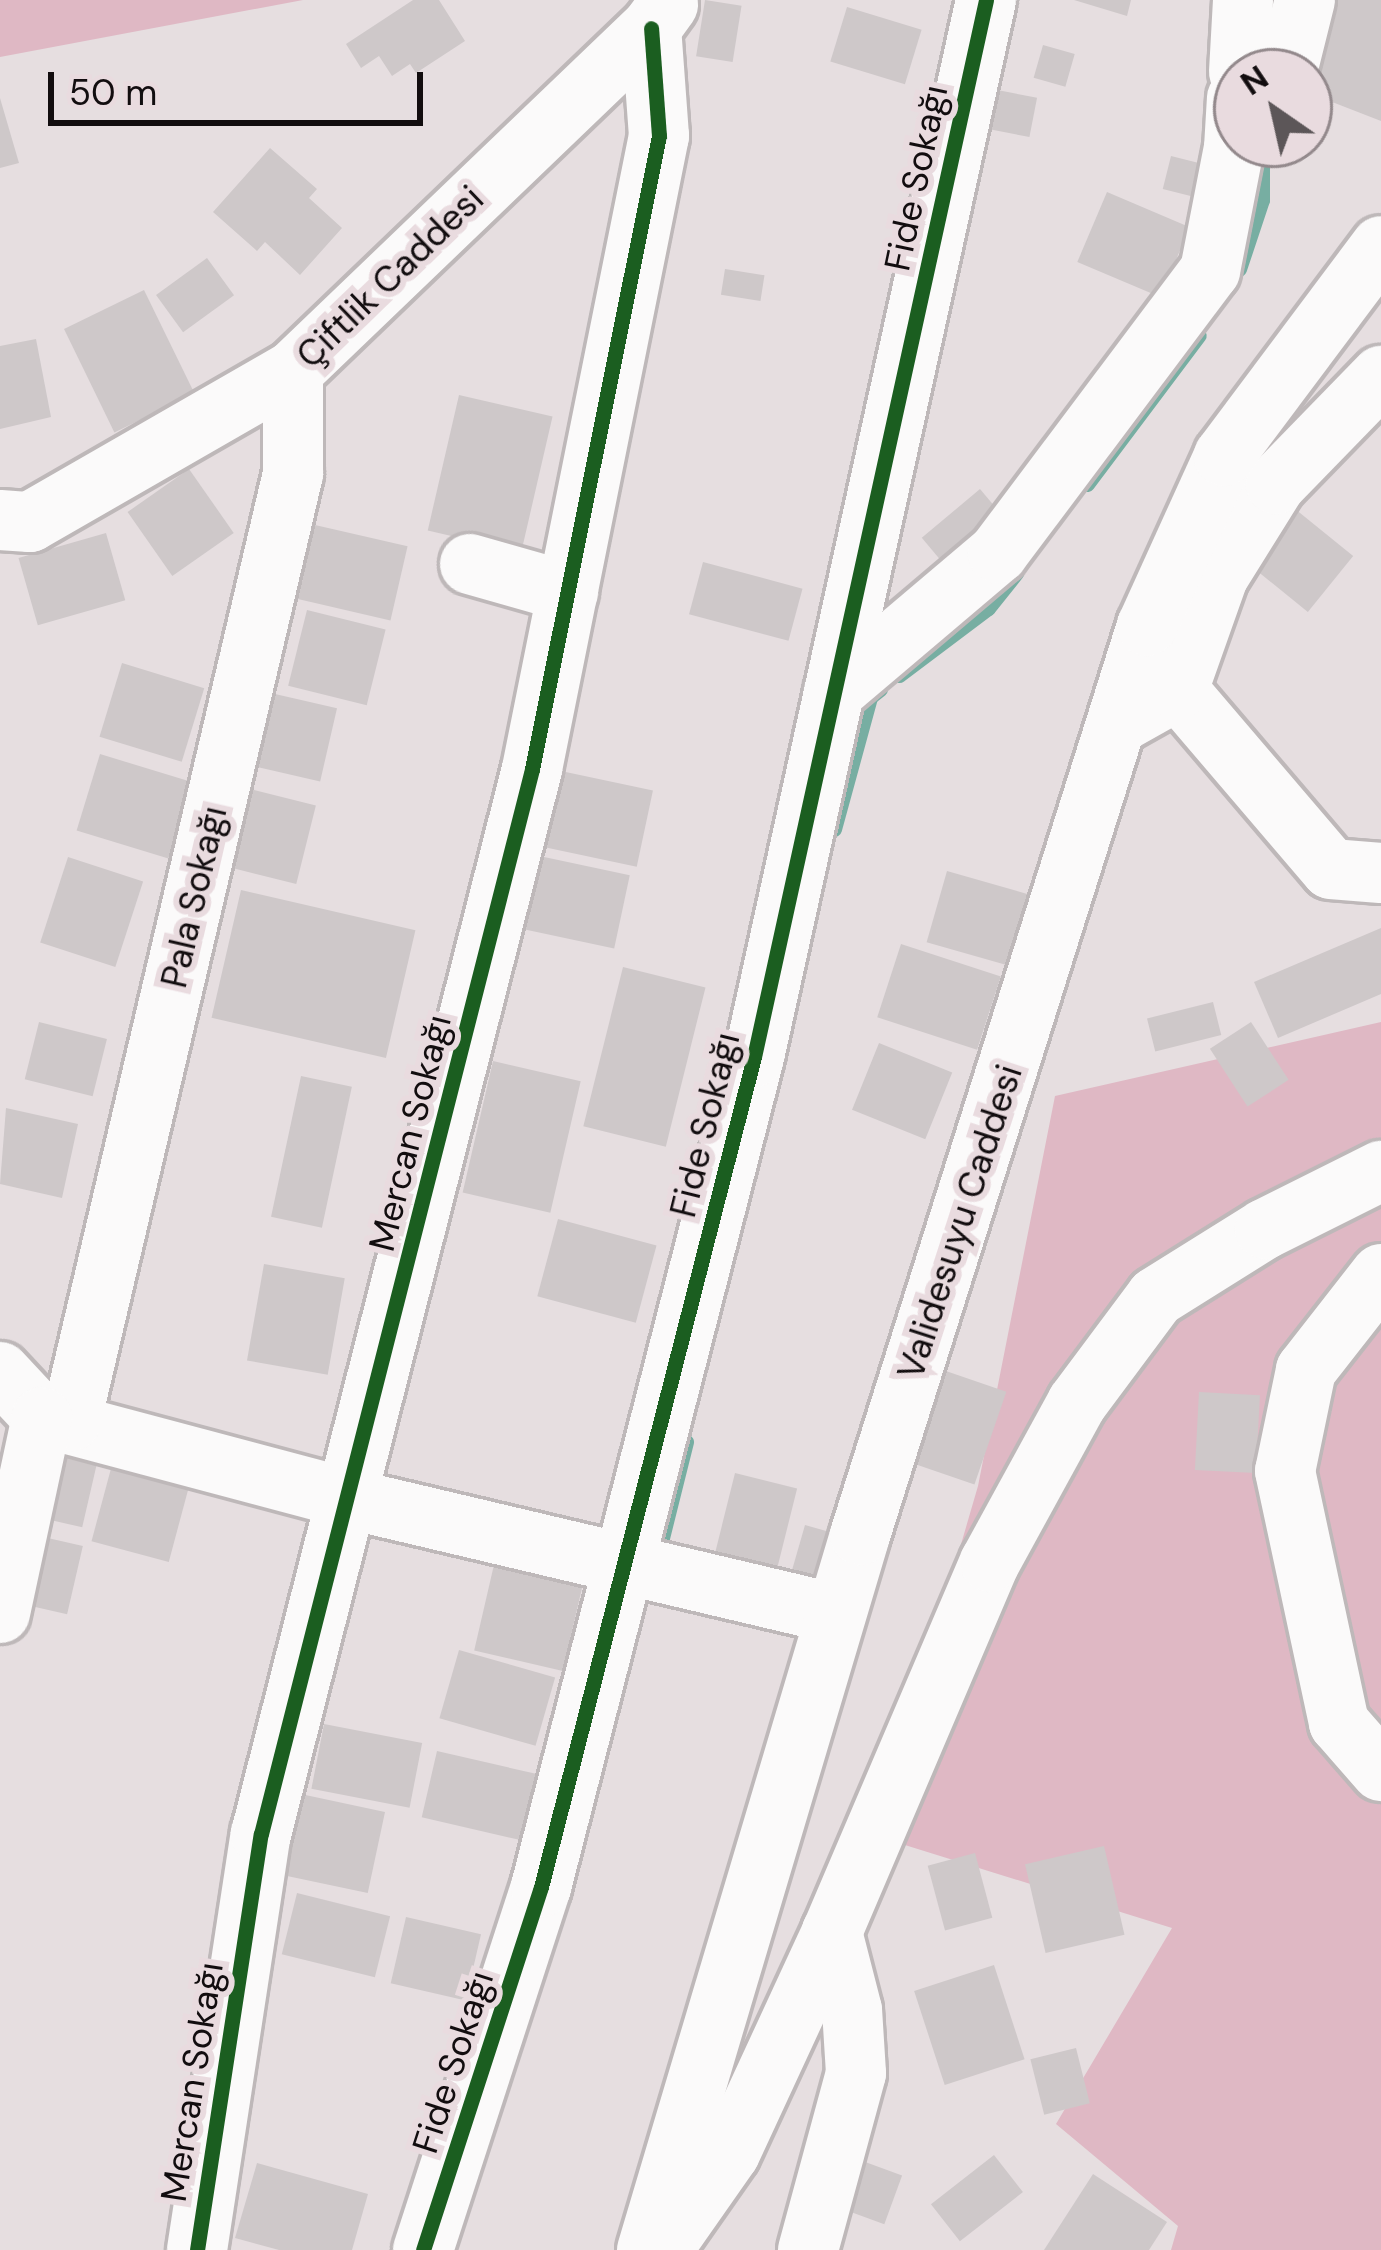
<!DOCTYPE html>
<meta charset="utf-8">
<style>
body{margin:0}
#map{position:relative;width:1381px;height:2250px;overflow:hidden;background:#e6dee0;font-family:"DM Sans",sans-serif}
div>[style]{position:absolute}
.green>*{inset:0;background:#dfb8c4}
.stream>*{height:15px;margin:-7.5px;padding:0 7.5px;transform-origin:7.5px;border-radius:7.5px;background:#77aea2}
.building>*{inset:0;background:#cec8c9;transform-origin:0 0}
.roads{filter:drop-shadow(3px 0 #beb8b9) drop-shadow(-3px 0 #beb8b9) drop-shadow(0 3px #beb8b9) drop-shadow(0 -3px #beb8b9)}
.minor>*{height:60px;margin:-30px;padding:0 30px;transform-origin:30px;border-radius:30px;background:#fbfafa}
.cycleway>*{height:15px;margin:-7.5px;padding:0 7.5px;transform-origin:7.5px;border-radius:7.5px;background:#1b5e20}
span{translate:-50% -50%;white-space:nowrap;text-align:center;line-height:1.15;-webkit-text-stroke:12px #e9dbdf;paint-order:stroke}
.street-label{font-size:36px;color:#120d0f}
.north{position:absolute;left:1213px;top:48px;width:120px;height:120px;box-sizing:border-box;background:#e9dbdf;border:3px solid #93898c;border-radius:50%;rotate:326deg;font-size:33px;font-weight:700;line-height:48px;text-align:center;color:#120d0f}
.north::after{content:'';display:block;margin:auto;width:42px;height:54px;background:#5c5658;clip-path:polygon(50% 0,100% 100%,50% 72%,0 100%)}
.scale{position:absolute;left:48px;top:72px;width:375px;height:54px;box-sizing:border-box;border:6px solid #120d0f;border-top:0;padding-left:15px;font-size:36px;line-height:42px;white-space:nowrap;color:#120d0f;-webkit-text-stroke:9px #e9dbdf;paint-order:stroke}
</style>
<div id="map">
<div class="green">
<div style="clip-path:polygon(0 0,303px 0,0 57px)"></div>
<div style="clip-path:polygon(1381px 1022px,1381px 2250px,1171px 2250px,1178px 2226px,1056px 2124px,1172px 1928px,876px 1836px,978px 1486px,1055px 1096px)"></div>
</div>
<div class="stream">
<div style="left:1239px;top:269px;width:73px;rotate:-71.6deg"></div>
<div style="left:1262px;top:200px;width:56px;rotate:-90deg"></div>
<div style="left:1087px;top:484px;width:186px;rotate:-53.1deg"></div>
<div style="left:899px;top:675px;width:111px;rotate:-37deg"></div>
<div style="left:988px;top:608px;width:45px;rotate:-51.3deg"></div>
<div style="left:834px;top:829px;width:137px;rotate:-74.7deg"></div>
<div style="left:870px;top:697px;width:13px;rotate:-39deg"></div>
<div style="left:657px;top:1558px;width:120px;rotate:-76deg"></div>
</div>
<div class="building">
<div style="clip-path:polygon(413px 0,439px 0,465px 41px,416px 73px,410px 64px,392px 76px,379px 56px,361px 68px,346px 44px)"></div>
<div style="left:705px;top:0;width:37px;height:57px;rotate:9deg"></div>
<div style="clip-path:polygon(1074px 0,1131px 0,1127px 16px)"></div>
<div style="clip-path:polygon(1329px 0,1381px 0,1381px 121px,1309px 93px,1309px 72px)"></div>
<div style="left:847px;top:7px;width:78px;height:57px;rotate:17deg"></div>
<div style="left:1043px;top:45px;width:33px;height:34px;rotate:16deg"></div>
<div style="left:987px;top:88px;width:51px;height:40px;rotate:11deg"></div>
<div style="clip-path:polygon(0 98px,19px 163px,0 168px)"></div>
<div style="clip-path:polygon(270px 148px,317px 189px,309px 198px,342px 228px,300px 275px,265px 242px,257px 251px,213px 212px)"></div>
<div style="left:1171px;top:156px;width:42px;height:34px;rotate:14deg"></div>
<div style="left:1107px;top:192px;width:90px;height:76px;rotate:23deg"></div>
<div style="left:207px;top:258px;width:46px;height:63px;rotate:54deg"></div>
<div style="left:725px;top:269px;width:40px;height:26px;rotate:9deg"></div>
<div style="left:144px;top:290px;width:115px;height:89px;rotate:64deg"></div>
<div style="clip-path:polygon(36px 339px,51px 417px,0 429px,0 346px)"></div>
<div style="left:459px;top:395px;width:96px;height:139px;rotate:13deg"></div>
<div style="left:189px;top:469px;width:78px;height:75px;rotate:55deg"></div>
<div style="left:980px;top:489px;width:30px;height:76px;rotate:50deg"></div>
<div style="left:1284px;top:500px;width:89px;height:72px;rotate:39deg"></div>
<div style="left:315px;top:525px;width:95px;height:76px;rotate:13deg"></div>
<div style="left:106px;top:533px;width:70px;height:91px;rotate:74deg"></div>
<div style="left:703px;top:562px;width:103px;height:54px;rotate:15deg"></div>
<div style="left:307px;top:610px;width:81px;height:78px;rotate:14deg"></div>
<div style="left:122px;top:663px;width:86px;height:77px;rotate:17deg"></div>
<div style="left:262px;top:691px;width:77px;height:75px;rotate:13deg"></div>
<div style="left:100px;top:754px;width:96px;height:80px;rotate:17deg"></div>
<div style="left:561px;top:771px;width:94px;height:78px;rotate:12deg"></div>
<div style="left:246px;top:788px;width:72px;height:81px;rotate:14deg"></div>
<div style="left:530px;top:854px;width:102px;height:75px;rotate:12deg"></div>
<div style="left:68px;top:857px;width:79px;height:90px;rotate:18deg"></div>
<div style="left:947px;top:871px;width:95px;height:74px;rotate:16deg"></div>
<div style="left:241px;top:890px;width:179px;height:131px;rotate:13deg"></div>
<div style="clip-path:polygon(1381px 928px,1381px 994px,1278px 1038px,1254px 982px)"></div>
<div style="left:901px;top:944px;width:105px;height:77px;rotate:18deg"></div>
<div style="left:623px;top:967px;width:85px;height:164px;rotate:14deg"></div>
<div style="left:1213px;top:1002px;width:34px;height:68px;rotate:76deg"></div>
<div style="left:39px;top:1022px;width:70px;height:59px;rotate:14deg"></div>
<div style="left:1251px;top:1022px;width:69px;height:49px;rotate:57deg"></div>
<div style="left:879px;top:1043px;width:79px;height:72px;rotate:22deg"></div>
<div style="left:493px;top:1061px;width:90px;height:135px;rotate:13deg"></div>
<div style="left:301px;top:1076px;width:52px;height:144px;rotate:12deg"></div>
<div style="clip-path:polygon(6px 1108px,78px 1124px,62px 1198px,0 1184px)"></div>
<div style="left:558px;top:1219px;width:102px;height:80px;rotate:15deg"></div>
<div style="left:264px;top:1264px;width:82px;height:98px;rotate:10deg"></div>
<div style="left:943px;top:1370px;width:67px;height:98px;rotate:19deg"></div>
<div style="left:1199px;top:1392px;width:61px;height:78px;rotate:3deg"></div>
<div style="left:46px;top:1444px;width:54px;height:73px;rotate:13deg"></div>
<div style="left:113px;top:1461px;width:80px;height:83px;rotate:15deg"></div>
<div style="left:735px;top:1473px;width:64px;height:84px;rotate:14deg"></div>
<div style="left:805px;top:1525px;width:33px;height:50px;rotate:16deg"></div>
<div style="left:39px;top:1536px;width:45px;height:70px;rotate:13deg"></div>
<div style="left:496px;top:1556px;width:91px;height:97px;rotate:13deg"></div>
<div style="left:459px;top:1650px;width:100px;height:71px;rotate:16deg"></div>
<div style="left:324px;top:1724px;width:100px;height:66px;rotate:11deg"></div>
<div style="left:437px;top:1751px;width:106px;height:68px;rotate:13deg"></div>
<div style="left:296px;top:1793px;width:91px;height:83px;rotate:12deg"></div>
<div style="left:1104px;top:1846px;width:91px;height:81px;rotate:77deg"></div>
<div style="left:975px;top:1853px;width:67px;height:49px;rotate:75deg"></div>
<div style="left:297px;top:1893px;width:96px;height:63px;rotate:14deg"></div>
<div style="left:406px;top:1917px;width:77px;height:68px;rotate:13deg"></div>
<div style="left:994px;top:1965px;width:99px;height:84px;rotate:72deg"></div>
<div style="left:1076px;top:2048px;width:57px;height:47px;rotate:76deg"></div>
<div style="left:994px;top:2155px;width:47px;height:80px;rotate:52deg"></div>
<div style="left:857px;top:2159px;width:48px;height:52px;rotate:20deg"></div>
<div style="clip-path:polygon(257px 2163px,368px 2194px,352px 2250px,279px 2250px,235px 2238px)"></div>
<div style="clip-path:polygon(1093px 2174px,1167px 2222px,1149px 2250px,1044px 2250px)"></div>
</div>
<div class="roads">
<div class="minor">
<div style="left:1239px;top:72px;width:72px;rotate:-86.8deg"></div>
<div style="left:1287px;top:72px;width:74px;rotate:-76deg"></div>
<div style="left:0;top:520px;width:30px;rotate:4deg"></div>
<div style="left:30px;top:522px;width:303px;rotate:-29.9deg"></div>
<div style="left:293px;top:371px;width:496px;rotate:-43.8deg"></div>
<div style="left:651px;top:28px;width:29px;rotate:-54deg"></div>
<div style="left:470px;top:564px;width:102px;rotate:15.9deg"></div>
<div style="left:1178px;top:690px;width:235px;rotate:49.5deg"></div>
<div style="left:1331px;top:869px;width:50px;rotate:4.6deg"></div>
<div style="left:834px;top:692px;width:215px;rotate:-40.3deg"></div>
<div style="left:998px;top:553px;width:353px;rotate:-53.1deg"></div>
<div style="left:1210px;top:271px;width:125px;rotate:-79deg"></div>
<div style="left:1234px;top:148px;width:50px;rotate:-86.6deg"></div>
<div style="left:1118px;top:724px;width:69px;rotate:-29.5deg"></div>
<div style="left:1178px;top:690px;width:120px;rotate:-70.5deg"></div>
<div style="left:1218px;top:577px;width:110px;rotate:-58.1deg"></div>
<div style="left:1276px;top:484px;width:151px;rotate:-45.8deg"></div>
<div style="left:1381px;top:1274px;width:122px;rotate:128deg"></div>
<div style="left:1306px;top:1370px;width:103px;rotate:101.7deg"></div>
<div style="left:1285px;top:1471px;width:258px;rotate:77.9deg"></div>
<div style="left:1339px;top:1723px;width:64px;rotate:48.8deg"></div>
<div style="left:0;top:1372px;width:62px;rotate:47deg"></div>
<div style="left:42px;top:1417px;width:319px;rotate:14.9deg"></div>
<div style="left:350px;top:1499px;width:499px;rotate:13.3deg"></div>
<div style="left:71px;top:1421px;width:973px;rotate:-76.81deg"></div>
<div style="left:293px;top:474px;width:103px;rotate:-90deg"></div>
<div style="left:0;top:1613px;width:200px;rotate:-77.9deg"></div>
<div style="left:197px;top:2250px;width:421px;rotate:-81.3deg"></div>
<div style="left:261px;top:1834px;width:1099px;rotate:-75.72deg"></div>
<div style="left:532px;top:769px;width:646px;rotate:-78.66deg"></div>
<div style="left:659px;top:136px;width:108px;rotate:-94.2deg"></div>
<div style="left:423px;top:2250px;width:382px;rotate:-72deg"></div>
<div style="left:541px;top:1887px;width:857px;rotate:-75.61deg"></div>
<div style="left:754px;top:1057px;width:1082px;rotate:-77.62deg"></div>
<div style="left:647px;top:2250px;width:746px;rotate:-73.41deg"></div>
<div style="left:860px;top:1535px;width:953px;rotate:-72.48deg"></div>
<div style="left:1147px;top:626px;width:187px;rotate:-65.6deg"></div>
<div style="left:1224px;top:456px;width:262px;rotate:-53.2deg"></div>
<div style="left:662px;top:2250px;width:118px;rotate:-55deg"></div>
<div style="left:730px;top:2153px;width:243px;rotate:-65.2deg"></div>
<div style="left:832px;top:1932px;width:402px;rotate:-66.9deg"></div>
<div style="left:990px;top:1562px;width:181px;rotate:-61.3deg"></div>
<div style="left:1077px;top:1403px;width:132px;rotate:-53.3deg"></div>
<div style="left:1156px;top:1297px;width:128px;rotate:-32deg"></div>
<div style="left:1265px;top:1229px;width:130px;rotate:-26.6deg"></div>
<div style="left:808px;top:2250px;width:183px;rotate:-74.8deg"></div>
<div style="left:856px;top:2073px;width:63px;rotate:-93.6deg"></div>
<div style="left:852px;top:2010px;width:81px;rotate:-104.4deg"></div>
</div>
</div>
<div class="cycleway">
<div style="left:197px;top:2250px;width:421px;rotate:-81.3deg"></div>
<div style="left:261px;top:1834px;width:1099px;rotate:-75.72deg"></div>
<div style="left:532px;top:769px;width:646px;rotate:-78.66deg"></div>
<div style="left:659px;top:136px;width:108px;rotate:-94.2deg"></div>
<div style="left:423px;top:2250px;width:382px;rotate:-72deg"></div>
<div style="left:541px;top:1887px;width:857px;rotate:-75.61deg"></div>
<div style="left:754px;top:1057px;width:1082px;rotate:-77.62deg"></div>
</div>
<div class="street-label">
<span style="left:916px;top:178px;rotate:-78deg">Fide Sokağı</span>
<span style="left:390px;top:277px;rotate:-44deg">Çiftlik Caddesi</span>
<span style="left:194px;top:897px;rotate:-77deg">Pala Sokağı</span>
<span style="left:705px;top:1125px;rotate:-76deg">Fide Sokağı</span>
<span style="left:410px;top:1133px;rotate:-76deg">Mercan Sokağı</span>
<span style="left:960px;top:1222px;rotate:-72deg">Validesuyu Caddesi</span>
<span style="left:453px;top:2062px;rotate:-72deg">Fide Sokağı</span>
<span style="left:192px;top:2082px;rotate:-81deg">Mercan Sokağı</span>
</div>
<div class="north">N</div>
<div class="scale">50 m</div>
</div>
